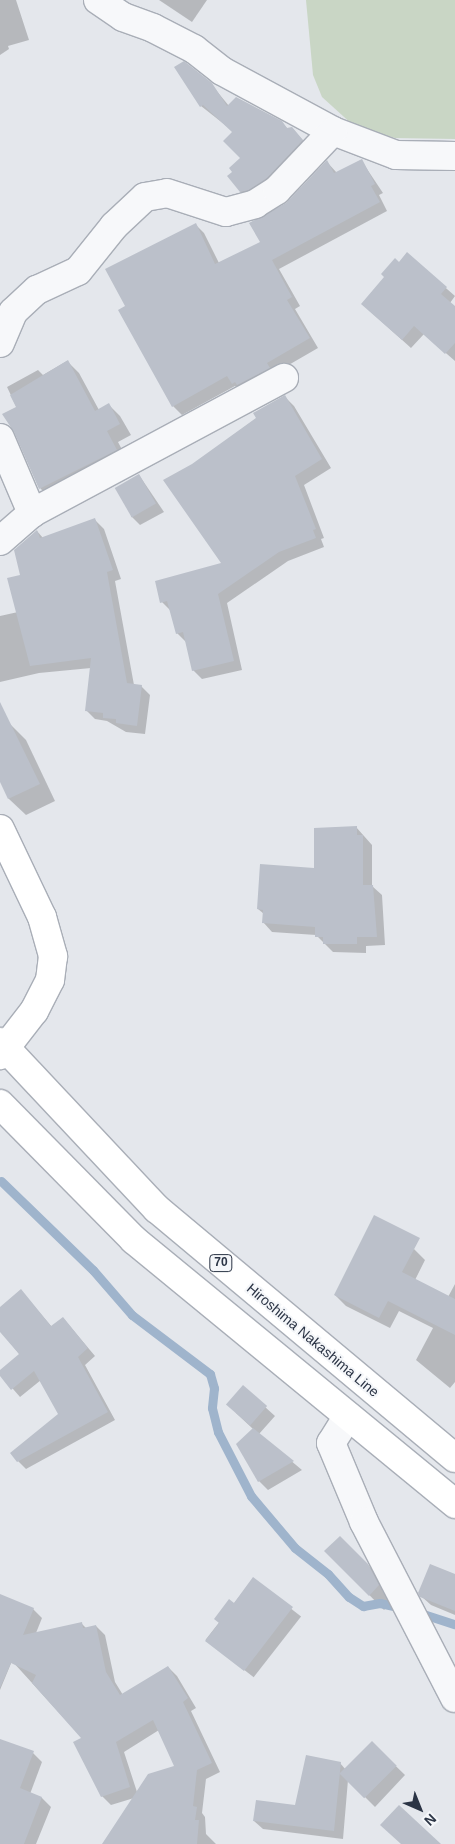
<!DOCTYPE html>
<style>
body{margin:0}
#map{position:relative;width:455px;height:1844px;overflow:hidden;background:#e4e7ec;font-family:Helvetica,sans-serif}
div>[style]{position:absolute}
.green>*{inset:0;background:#c9d6c5}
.shadow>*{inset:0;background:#0003;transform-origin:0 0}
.stream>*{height:9px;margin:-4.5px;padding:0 4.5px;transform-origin:4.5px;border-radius:4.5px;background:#9fb4cc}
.building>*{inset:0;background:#bbc0ca;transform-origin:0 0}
.roads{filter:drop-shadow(1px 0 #a9aeb7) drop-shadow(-1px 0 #a9aeb7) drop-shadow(0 1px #a9aeb7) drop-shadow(0 -1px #a9aeb7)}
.minor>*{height:28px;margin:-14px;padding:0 14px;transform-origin:14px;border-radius:14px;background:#f7f8fa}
.major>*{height:28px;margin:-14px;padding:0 14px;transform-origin:14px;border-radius:14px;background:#fff}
span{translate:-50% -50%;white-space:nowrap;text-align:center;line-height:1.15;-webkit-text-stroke:4px #f4f6f9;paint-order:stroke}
.shield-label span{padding:1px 4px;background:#f4f6f9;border:1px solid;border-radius:4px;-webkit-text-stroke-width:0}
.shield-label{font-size:12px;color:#2b3445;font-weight:700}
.street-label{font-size:14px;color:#2b3445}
.north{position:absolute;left:395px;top:1784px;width:50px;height:50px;-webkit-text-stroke:4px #f4f6f9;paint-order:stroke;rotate:136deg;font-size:14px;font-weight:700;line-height:20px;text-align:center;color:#2b3445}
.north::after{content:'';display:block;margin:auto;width:18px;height:22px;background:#2b3445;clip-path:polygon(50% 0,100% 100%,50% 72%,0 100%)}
</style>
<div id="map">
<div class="green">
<div style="clip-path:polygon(306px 0,455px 0,455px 139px,395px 138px,354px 126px,322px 97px,313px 75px)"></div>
</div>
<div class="shadow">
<div style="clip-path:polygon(0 0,16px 0,29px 40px,8px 46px,9px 49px,0 55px)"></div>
<div style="clip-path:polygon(159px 0,207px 0,192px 22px)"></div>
<div style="clip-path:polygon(211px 84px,229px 106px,281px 122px,288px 129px,292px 128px,311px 150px,250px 200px,240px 191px,234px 172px,242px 158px,234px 132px,201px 106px)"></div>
<div style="clip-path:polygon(361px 160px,383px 193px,379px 195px,387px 211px,279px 269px,300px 306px,295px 309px,318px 348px,242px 392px,235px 386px,182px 415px,173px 406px,120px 310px,126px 307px,195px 224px,204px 233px,219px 263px,262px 242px,286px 204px,327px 162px,337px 173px)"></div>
<div style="clip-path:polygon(407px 254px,455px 296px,450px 303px,455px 308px,455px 361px,424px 334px,411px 348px,372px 313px,386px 277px)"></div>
<div style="clip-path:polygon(67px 361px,79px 373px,99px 410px,109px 405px,120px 416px,131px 435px,118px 442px,128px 461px,51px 499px,40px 488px,17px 408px,7px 387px,38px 370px,43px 375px)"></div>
<div style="clip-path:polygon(285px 397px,294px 406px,331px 468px,304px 485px,324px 538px,321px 539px,324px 547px,288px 561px,227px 603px,242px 670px,202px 679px,193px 670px,186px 642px,177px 633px,171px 611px,162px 602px,223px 564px,193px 465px)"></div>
<div style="clip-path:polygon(139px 475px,164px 512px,140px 525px,131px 516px)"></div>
<div style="clip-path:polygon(95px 520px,104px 529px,121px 579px,115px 581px,134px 685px,141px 686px,150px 695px,145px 734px,126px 732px,107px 721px,95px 719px,86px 710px,91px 668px,39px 673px,0 682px,0 616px,18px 612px,22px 576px,37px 531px,43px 538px)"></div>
<div style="clip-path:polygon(9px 723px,26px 740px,55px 801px,26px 815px,9px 799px,0 779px,0 728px)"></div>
<div style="clip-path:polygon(356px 827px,372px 845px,372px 886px,382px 895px,385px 945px,366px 946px,366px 953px,333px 952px,316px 935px,272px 932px,263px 922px,264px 914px,258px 909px,315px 869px)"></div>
<div style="clip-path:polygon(414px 1249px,425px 1260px,415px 1280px,448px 1297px,455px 1284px,455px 1382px,450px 1388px,416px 1360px,433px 1328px,399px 1311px,390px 1328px,346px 1306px,335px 1295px)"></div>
<div style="clip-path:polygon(21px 1291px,52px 1327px,63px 1318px,95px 1356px,85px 1365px,115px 1420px,26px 1469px,18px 1461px,59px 1414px,41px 1380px,20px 1397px,0 1374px,20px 1355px,0 1330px,0 1308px)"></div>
<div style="clip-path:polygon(243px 1387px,275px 1416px,259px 1434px,302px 1470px,268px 1490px,259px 1481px,253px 1429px,236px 1413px)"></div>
<div style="clip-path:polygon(340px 1537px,383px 1580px,393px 1601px,384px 1610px,326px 1551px)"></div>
<div style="clip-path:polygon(455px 1575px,455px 1615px,431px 1605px,421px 1596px)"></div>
<div style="left:253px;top:1579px;width:61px;height:77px;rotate:38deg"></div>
<div style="clip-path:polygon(evenodd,0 1595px,33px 1609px,42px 1618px,36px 1633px,82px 1624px,86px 1628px,96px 1626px,105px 1635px,115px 1682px,123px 1695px,168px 1667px,177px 1676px,196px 1708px,191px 1711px,220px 1772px,206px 1779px,202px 1813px,205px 1817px,206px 1834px,216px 1844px,107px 1844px,134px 1798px,111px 1805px,102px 1796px,83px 1739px,12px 1661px,0 1690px,0 1595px,159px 1730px,176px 1766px,137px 1792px,124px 1752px,159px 1730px)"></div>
<div style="clip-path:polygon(0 1740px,33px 1753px,42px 1762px,30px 1794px,42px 1798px,51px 1807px,36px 1844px,0 1844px)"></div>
<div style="clip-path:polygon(372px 1743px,405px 1775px,375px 1807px,348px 1780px,343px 1839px,263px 1829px,254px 1821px,296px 1806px,340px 1763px,346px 1770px)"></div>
</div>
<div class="stream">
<div style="left:1px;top:1181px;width:128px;rotate:44.1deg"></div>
<div style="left:93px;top:1270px;width:60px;rotate:49.1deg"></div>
<div style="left:132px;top:1315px;width:98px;rotate:37.1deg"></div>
<div style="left:210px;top:1374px;width:15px;rotate:74deg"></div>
<div style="left:214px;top:1388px;width:20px;rotate:96deg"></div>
<div style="left:212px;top:1408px;width:25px;rotate:76deg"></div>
<div style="left:218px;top:1432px;width:72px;rotate:62.7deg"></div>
<div style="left:251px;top:1496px;width:68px;rotate:49.8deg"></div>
<div style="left:295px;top:1548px;width:42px;rotate:38.2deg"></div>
<div style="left:328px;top:1574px;width:31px;rotate:48deg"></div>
<div style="left:349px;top:1597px;width:17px;rotate:33deg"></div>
<div style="left:363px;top:1606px;width:17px;rotate:-10deg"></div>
<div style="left:380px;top:1603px;width:23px;rotate:13deg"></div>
<div style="left:417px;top:1612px;width:40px;rotate:18deg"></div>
</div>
<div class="building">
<div style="clip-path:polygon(184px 61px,212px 83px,227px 106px,236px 97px,282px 121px,287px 128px,292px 127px,303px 140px,267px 178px,249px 190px,240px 192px,227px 176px,232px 172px,229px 168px,240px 158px,223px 141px,232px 132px,203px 105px,200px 107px,174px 67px)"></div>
<div style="clip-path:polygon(362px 159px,375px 184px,371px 186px,380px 202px,272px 260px,292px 297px,287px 300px,310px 338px,267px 363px,270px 368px,237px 385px,235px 382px,232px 384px,227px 376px,172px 407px,118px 310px,125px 306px,105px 269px,196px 223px,215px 264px,260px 242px,249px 223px,286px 203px,327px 160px,334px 173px)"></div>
<div style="clip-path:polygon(407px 252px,447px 287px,441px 294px,455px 306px,455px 343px,445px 354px,414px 326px,402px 340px,361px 304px,384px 277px,381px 274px,395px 258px,399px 262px)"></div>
<div style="clip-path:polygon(68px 360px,95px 411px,109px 403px,120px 424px,107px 431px,117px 450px,39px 489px,14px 432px,2px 414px,16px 407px,10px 395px)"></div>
<div style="clip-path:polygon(285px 395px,322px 459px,295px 476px,316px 529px,313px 530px,316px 538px,279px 552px,218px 594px,234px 661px,192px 671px,183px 632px,176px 634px,167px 601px,160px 603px,155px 581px,221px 563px,163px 480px,192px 464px,256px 418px,253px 413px)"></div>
<div style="left:139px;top:474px;width:34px;height:28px;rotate:60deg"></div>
<div style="clip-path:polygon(95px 518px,113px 570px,107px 572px,127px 683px,142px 685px,137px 726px,116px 723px,116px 719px,103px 718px,103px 713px,85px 711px,91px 658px,30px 666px,7px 578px,20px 575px,14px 550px,37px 530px,40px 538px)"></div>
<div style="clip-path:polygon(0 702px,40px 784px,8px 799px,0 782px)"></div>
<div style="clip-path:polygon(357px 826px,357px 835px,363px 835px,363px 885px,373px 885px,377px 937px,357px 937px,357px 944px,323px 944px,323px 937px,315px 937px,315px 927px,262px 923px,263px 910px,257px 909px,260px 864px,314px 868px,314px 828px)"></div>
<div style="clip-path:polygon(374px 1215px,420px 1238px,402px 1272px,455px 1299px,455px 1335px,388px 1301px,379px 1318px,334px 1295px)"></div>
<div style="clip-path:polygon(21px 1289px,51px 1326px,63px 1317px,88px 1348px,78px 1357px,108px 1412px,17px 1462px,10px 1453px,58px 1414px,34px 1371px,11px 1390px,0 1376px,0 1370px,19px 1354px,0 1332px,0 1307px)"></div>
<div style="left:243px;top:1385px;width:32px;height:26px;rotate:41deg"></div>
<div style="clip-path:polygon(253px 1428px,294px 1461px,258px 1482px,236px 1444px)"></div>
<div style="clip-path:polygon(340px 1536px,368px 1564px,379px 1585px,369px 1596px,324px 1551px)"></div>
<div style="clip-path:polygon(430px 1564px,455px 1574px,455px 1611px,420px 1597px,418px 1593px)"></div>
<div style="clip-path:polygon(253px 1577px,293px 1607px,244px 1671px,205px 1641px,219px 1623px,214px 1619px,229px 1599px,234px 1603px)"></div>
<div style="clip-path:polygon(0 1594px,34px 1608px,23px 1635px,82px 1622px,83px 1628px,96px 1625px,106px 1672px,120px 1695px,168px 1666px,188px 1698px,183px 1702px,212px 1763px,197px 1770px,193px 1806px,197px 1807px,195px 1820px,199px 1820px,197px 1844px,102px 1844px,148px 1774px,174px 1766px,153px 1720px,116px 1742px,130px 1787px,101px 1797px,73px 1742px,81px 1738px,32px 1683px,36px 1675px,11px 1663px,0 1688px)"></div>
<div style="clip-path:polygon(0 1739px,34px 1751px,20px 1788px,42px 1797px,24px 1844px,0 1844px)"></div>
<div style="left:372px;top:1741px;width:35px;height:46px;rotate:45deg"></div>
<div style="clip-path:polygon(306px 1755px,341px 1762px,334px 1831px,253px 1821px,256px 1800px,295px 1805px)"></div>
<div style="clip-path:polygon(399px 1805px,441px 1844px,401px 1844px,380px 1825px)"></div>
</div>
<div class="roads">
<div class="minor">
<div style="left:98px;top:0;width:30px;rotate:34deg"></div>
<div style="left:123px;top:17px;width:32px;rotate:20deg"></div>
<div style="left:153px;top:28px;width:46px;rotate:27.1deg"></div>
<div style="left:194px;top:49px;width:36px;rotate:38deg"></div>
<div style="left:222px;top:71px;width:126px;rotate:28.4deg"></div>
<div style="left:333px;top:131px;width:67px;rotate:20.9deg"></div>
<div style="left:396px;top:155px;width:59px;rotate:1deg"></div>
<div style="left:0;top:343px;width:34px;rotate:-67deg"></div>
<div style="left:13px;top:312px;width:33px;rotate:-43deg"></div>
<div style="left:37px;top:290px;width:45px;rotate:-24.9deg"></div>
<div style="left:78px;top:271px;width:58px;rotate:-51.3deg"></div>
<div style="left:114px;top:226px;width:42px;rotate:-43.1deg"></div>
<div style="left:145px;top:197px;width:22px;rotate:-10deg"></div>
<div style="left:167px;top:193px;width:62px;rotate:17.9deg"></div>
<div style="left:226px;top:212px;width:30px;rotate:-15deg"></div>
<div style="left:255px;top:204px;width:26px;rotate:-32deg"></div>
<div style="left:277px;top:190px;width:81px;rotate:-46.5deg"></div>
<div style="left:0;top:438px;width:82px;rotate:66.9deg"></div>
<div style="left:0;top:541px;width:43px;rotate:-41.2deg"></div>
<div style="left:32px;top:513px;width:286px;rotate:-28.2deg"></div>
<div style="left:348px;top:1416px;width:32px;rotate:122deg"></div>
<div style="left:331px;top:1443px;width:86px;rotate:67.3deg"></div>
<div style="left:364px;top:1522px;width:198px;rotate:62.7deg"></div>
</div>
<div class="major">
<div style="left:0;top:829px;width:98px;rotate:64.5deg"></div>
<div style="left:42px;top:917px;width:41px;rotate:74.2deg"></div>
<div style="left:53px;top:956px;width:24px;rotate:97deg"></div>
<div style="left:50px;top:980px;width:35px;rotate:117deg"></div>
<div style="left:34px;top:1011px;width:56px;rotate:127.7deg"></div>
<div style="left:0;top:1042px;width:229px;rotate:46.8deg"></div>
<div style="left:157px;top:1209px;width:388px;rotate:39.9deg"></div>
<div style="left:0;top:1104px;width:191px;rotate:45.4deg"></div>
<div style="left:134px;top:1240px;width:416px;rotate:39.4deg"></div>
</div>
</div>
<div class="shield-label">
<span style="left:221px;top:1263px">70</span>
</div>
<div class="street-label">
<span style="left:313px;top:1340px;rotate:40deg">Hiroshima Nakashima Line</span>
</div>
<div class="north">N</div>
</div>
